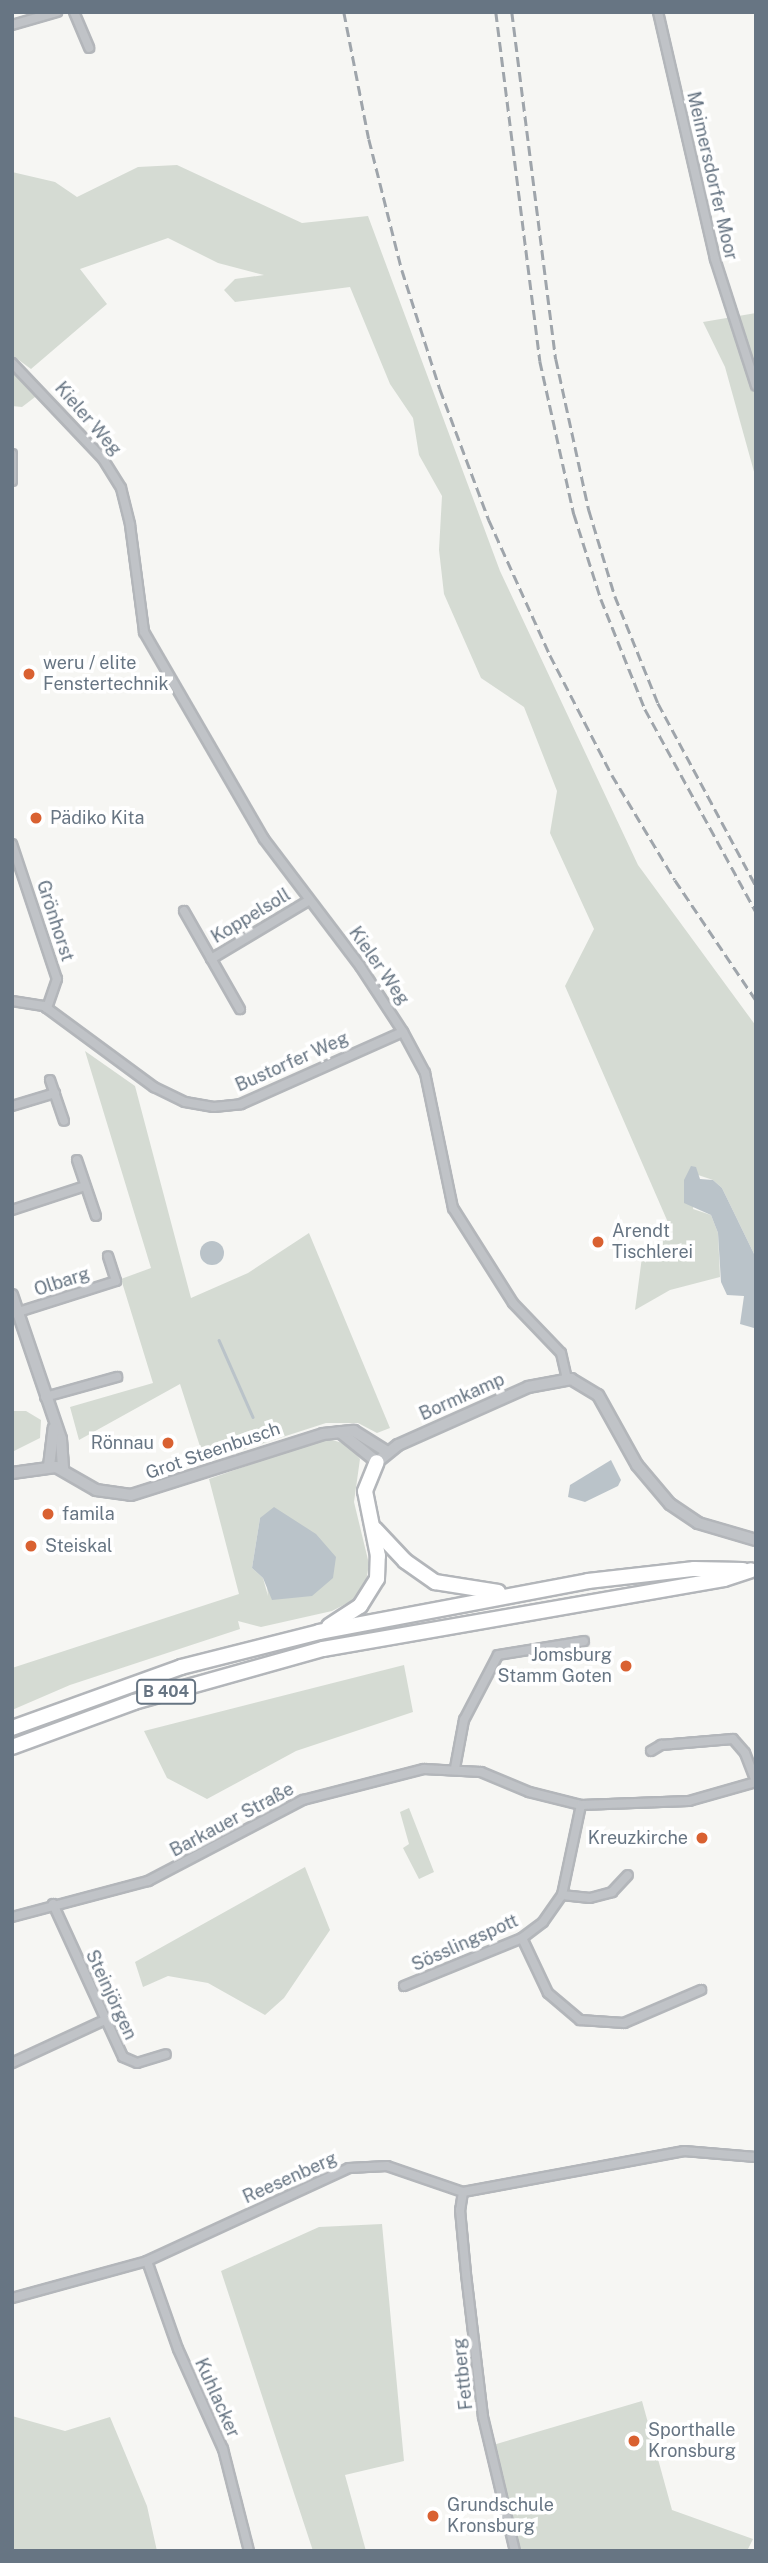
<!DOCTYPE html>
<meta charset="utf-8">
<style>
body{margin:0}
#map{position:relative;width:768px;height:2563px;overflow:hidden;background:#f6f6f3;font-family:"Public Sans",sans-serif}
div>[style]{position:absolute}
.green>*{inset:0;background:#d5dbd3}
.water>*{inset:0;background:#bac3c9}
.round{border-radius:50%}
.stream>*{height:2.5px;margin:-1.25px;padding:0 1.25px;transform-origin:1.25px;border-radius:1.25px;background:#bac3c9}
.roads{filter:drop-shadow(2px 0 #b3b6ba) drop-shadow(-2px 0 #b3b6ba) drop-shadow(0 2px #b3b6ba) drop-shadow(0 -2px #b3b6ba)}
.minor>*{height:8px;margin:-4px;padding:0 4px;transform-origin:4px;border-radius:4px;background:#c0c3c7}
.tertiary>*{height:10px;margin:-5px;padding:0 5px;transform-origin:5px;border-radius:5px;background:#c0c3c7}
.trunk>*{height:14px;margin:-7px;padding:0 7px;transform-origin:7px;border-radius:7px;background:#fff}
.rail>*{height:2.5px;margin-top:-1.25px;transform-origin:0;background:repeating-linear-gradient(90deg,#9fa5ab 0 10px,transparent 0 15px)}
.dots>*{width:19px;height:19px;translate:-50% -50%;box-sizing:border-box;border:4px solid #fff;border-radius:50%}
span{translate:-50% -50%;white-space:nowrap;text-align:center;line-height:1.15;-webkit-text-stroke:7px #fff;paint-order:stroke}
.shield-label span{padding:2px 5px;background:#fff;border:2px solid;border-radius:5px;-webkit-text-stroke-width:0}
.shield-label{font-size:16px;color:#677583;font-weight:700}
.street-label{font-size:18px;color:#677583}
.poi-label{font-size:18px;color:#677583}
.left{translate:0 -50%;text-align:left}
.right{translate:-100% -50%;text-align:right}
.frame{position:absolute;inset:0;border:14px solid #677583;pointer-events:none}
</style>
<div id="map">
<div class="green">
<div style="clip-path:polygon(177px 165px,302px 223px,368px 216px,500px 571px,638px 865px,756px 1026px,756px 1258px,722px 1188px,713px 1180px,698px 1175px,693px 1209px,711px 1215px,718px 1233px,720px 1277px,670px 1290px,635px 1310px,642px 1257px,670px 1227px,565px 986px,594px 929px,550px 833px,557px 791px,524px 707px,481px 678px,444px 594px,439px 550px,442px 496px,419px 455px,413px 418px,390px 384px,350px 287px,235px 302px,224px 290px,235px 279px,264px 275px,218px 263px,168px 238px,80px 269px,107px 304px,31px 369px,12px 355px,12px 172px,55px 182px,77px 197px,138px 167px)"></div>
<div style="clip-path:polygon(756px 313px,756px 479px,725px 367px,703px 322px)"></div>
<div style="clip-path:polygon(12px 370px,39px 394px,22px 407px,12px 406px)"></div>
<div style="clip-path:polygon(85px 1051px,135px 1086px,191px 1298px,248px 1273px,309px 1233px,390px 1428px,377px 1433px,358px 1423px,326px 1423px,205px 1462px,180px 1384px,79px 1440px,70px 1407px,153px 1383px,121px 1279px,151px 1268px)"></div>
<div style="clip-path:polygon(12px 1411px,26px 1411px,41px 1420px,40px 1438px,12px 1452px)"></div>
<div style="clip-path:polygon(evenodd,326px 1438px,349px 1445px,360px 1459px,354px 1502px,369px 1564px,366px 1582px,355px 1599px,332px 1611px,261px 1627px,238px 1621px,240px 1629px,70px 1685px,12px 1710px,12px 1668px,239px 1594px,209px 1479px,326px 1438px,260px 1518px,268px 1596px,263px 1578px,252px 1568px,260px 1518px)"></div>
<div style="clip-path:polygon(404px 1665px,413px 1712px,296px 1751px,207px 1799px,167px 1778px,144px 1731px)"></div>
<div style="clip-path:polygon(409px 1808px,434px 1872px,419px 1879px,403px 1848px,409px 1844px,400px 1812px)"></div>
<div style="clip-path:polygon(305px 1867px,330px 1930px,284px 1998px,265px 2015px,208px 1983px,168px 1976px,143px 1987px,135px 1962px)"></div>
<div style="clip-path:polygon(382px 2224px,404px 2461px,345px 2475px,366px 2551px,313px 2551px,221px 2271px,319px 2227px)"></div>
<div style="clip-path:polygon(642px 2401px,672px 2510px,753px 2539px,747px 2551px,520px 2551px,493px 2445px)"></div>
<div style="clip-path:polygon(12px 2416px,65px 2431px,110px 2417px,147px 2506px,157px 2551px,12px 2551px)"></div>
</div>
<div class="water">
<div style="clip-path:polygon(691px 1166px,696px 1167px,700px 1179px,713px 1180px,722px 1188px,756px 1258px,754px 1328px,740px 1324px,744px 1296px,727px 1295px,721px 1282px,718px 1233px,711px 1215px,684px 1203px,684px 1180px)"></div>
<div class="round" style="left:200px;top:1241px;width:24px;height:24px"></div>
<div style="clip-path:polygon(611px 1460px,621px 1480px,618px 1486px,585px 1502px,568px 1497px,570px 1485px)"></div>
<div style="clip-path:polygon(274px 1507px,316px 1534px,336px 1557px,333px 1578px,312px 1596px,272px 1600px,263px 1578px,252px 1568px,260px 1518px)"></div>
</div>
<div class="stream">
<div style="left:219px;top:1340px;width:84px;rotate:66.2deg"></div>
</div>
<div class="roads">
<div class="minor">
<div style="left:74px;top:12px;width:39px;rotate:67deg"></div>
<div style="left:658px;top:12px;width:253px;rotate:77deg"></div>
<div style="left:715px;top:259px;width:133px;rotate:72.1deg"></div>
<div style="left:12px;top:25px;width:47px;rotate:-16.1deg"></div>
<div style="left:12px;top:363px;width:132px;rotate:46.5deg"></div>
<div style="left:103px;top:459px;width:34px;rotate:58deg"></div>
<div style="left:121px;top:488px;width:38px;rotate:76deg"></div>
<div style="left:130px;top:525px;width:108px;rotate:82.5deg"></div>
<div style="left:144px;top:632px;width:239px;rotate:59.9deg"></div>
<div style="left:264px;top:839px;width:159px;rotate:52.9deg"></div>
<div style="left:360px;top:966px;width:79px;rotate:56.9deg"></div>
<div style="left:403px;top:1032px;width:47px;rotate:61.8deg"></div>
<div style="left:425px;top:1073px;width:138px;rotate:78.3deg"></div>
<div style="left:453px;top:1208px;width:112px;rotate:57.7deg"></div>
<div style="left:513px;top:1303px;width:69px;rotate:46.2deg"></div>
<div style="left:561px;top:1353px;width:26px;rotate:77deg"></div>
<div style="left:12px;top:454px;width:27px;rotate:90deg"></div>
<div style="left:12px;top:844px;width:142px;rotate:71.6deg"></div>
<div style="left:57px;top:979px;width:31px;rotate:109deg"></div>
<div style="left:184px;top:911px;width:113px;rotate:60.3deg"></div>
<div style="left:211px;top:959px;width:113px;rotate:-30.9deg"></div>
<div style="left:12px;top:1001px;width:32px;rotate:9deg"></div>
<div style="left:44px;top:1006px;width:137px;rotate:36.4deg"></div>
<div style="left:154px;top:1087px;width:34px;rotate:26deg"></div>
<div style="left:185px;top:1102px;width:29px;rotate:10deg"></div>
<div style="left:214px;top:1107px;width:27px;rotate:-6deg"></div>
<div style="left:241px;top:1104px;width:177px;rotate:-24deg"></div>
<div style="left:50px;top:1080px;width:43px;rotate:71.1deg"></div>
<div style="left:12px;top:1106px;width:45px;rotate:-16.8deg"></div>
<div style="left:77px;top:1160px;width:59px;rotate:71.3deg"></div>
<div style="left:12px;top:1210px;width:77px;rotate:-18.2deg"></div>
<div style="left:12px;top:1314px;width:109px;rotate:-17.6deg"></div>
<div style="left:116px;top:1281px;width:26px;rotate:-108deg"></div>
<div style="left:45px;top:1397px;width:75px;rotate:-15.5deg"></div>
<div style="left:651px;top:1751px;width:12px;rotate:-31deg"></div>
<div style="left:661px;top:1745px;width:72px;rotate:-4.8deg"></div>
<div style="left:733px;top:1739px;width:18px;rotate:49deg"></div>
<div style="left:745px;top:1753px;width:31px;rotate:69deg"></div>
<div style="left:455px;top:1768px;width:49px;rotate:-79.4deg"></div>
<div style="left:464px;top:1720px;width:73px;rotate:-62.4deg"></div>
<div style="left:498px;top:1655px;width:87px;rotate:-9.2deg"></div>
<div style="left:562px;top:1895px;width:28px;rotate:6deg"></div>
<div style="left:590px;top:1898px;width:23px;rotate:-15deg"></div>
<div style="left:612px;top:1892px;width:23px;rotate:-47deg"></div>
<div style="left:53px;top:1904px;width:168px;rotate:65.4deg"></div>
<div style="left:123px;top:2057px;width:15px;rotate:23deg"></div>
<div style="left:137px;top:2063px;width:30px;rotate:-17deg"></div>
<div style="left:12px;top:1917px;width:141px;rotate:-14.8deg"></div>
<div style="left:148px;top:1881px;width:175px;rotate:-27.6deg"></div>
<div style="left:303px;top:1800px;width:125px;rotate:-14.4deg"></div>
<div style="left:424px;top:1769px;width:57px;rotate:3deg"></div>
<div style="left:481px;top:1772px;width:52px;rotate:22.6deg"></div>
<div style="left:529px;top:1792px;width:54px;rotate:14deg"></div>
<div style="left:581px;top:1805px;width:108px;rotate:-2.1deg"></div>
<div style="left:689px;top:1801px;width:70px;rotate:-15.8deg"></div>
<div style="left:522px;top:1938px;width:61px;rotate:64.7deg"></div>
<div style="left:548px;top:1993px;width:42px;rotate:40.2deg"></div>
<div style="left:580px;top:2020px;width:44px;rotate:3.9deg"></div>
<div style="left:624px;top:2023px;width:84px;rotate:-23.2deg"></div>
<div style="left:404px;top:1986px;width:127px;rotate:-22.1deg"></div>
<div style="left:522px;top:1938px;width:26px;rotate:-37deg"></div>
<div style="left:543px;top:1922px;width:33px;rotate:-55deg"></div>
<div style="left:562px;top:1895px;width:92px;rotate:-78.1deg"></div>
<div style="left:12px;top:2063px;width:102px;rotate:-24.8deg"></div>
<div style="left:463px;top:2192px;width:18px;rotate:99deg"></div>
<div style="left:460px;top:2210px;width:64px;rotate:84.6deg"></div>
<div style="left:466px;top:2274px;width:144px;rotate:83.2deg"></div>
<div style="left:483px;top:2417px;width:138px;rotate:76.6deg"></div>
<div style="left:147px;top:2261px;width:93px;rotate:70.6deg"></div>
<div style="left:178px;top:2349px;width:110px;rotate:65.8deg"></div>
<div style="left:223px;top:2449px;width:105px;rotate:75.7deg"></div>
<div style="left:12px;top:2298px;width:140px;rotate:-15.3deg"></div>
<div style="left:147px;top:2261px;width:222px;rotate:-24.7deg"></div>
<div style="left:349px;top:2168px;width:38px;rotate:-3deg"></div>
<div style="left:387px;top:2166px;width:80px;rotate:18.9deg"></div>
<div style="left:463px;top:2192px;width:225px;rotate:-10.5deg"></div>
<div style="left:684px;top:2151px;width:72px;rotate:4.8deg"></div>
</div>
<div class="tertiary">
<div style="left:12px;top:1295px;width:152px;rotate:71.2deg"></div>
<div style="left:61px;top:1439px;width:31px;rotate:86deg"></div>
<div style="left:340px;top:1432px;width:48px;rotate:39deg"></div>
<div style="left:377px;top:1462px;width:27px;rotate:-39deg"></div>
<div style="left:398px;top:1445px;width:142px;rotate:-24deg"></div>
<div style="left:528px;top:1387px;width:44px;rotate:-10.5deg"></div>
<div style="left:571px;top:1379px;width:31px;rotate:31deg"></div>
<div style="left:598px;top:1395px;width:80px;rotate:60.9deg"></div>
<div style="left:637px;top:1465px;width:51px;rotate:49.8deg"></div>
<div style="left:670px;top:1504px;width:34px;rotate:34deg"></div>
<div style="left:698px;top:1523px;width:60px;rotate:16.3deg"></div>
<div style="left:49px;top:1466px;width:38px;rotate:-83deg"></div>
<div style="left:12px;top:1473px;width:44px;rotate:-7.8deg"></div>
<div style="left:56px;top:1467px;width:46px;rotate:29.9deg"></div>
<div style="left:96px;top:1490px;width:35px;rotate:8deg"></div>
<div style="left:131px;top:1495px;width:201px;rotate:-17.6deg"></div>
<div style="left:323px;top:1434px;width:31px;rotate:-6deg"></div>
<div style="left:354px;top:1431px;width:39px;rotate:32deg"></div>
</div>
<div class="trunk">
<div style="left:375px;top:1529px;width:44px;rotate:46.8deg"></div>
<div style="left:405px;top:1561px;width:37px;rotate:35deg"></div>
<div style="left:435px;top:1582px;width:64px;rotate:9deg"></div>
<div style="left:329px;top:1626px;width:37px;rotate:-33deg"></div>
<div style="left:360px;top:1606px;width:32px;rotate:-58deg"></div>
<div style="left:377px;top:1579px;width:23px;rotate:-88deg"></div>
<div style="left:378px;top:1556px;width:66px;rotate:-101.3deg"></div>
<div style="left:365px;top:1491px;width:31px;rotate:-68deg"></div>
<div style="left:12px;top:1728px;width:180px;rotate:-19.8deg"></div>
<div style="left:181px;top:1667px;width:142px;rotate:-14.2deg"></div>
<div style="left:319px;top:1632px;width:274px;rotate:-10.7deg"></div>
<div style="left:588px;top:1581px;width:107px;rotate:-6.5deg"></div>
<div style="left:694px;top:1569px;width:49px;rotate:1.2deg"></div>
<div style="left:12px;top:1747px;width:130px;rotate:-20.2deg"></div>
<div style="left:134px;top:1702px;width:196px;rotate:-15.7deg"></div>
<div style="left:323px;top:1649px;width:407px;rotate:-9.9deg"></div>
<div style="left:724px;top:1579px;width:28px;rotate:-18deg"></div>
</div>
</div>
<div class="rail">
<div style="left:344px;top:12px;width:129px;rotate:78.9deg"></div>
<div style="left:369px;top:139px;width:135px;rotate:75.9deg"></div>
<div style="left:402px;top:270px;width:125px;rotate:72.3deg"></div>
<div style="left:440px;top:389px;width:140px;rotate:69.5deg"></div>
<div style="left:489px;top:520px;width:148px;rotate:65.7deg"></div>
<div style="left:550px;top:655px;width:135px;rotate:62.7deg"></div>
<div style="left:612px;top:775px;width:122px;rotate:59deg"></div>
<div style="left:675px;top:880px;width:145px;rotate:56deg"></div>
<div style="left:496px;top:12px;width:352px;rotate:82.8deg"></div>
<div style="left:540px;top:361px;width:157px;rotate:77.5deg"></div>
<div style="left:574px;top:514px;width:89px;rotate:72.4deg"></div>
<div style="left:601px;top:599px;width:118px;rotate:68.2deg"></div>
<div style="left:645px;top:709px;width:231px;rotate:61.3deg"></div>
<div style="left:512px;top:12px;width:350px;rotate:82.8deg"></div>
<div style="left:556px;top:359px;width:155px;rotate:77.7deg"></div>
<div style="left:589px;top:510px;width:90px;rotate:73.2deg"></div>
<div style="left:615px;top:596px;width:115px;rotate:68.1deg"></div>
<div style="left:658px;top:703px;width:208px;rotate:61.8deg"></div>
</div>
<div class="dots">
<div style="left:29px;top:674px;background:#d96131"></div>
<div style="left:36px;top:818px;background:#d96131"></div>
<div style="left:598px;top:1242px;background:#d96131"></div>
<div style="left:168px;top:1443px;background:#d96131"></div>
<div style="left:48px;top:1514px;background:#d96131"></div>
<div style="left:31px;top:1546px;background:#d96131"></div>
<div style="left:626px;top:1666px;background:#d96131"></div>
<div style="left:702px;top:1838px;background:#d96131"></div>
<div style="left:634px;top:2441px;background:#d96131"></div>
<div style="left:433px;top:2516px;background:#d96131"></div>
</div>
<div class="shield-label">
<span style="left:166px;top:1692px">B 404</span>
</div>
<div class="street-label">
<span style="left:712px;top:176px;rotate:77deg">Meimersdorfer Moor</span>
<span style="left:88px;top:419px;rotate:49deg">Kieler Weg</span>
<span style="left:251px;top:916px;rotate:-31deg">Koppelsoll</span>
<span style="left:55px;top:921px;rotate:72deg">Grönhorst</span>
<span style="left:379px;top:966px;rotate:55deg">Kieler Weg</span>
<span style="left:292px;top:1062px;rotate:-24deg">Bustorfer Weg</span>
<span style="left:62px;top:1282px;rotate:-18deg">Olbarg</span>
<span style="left:462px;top:1397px;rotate:-24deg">Bormkamp</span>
<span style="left:213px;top:1451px;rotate:-19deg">Grot Steenbusch</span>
<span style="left:232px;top:1820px;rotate:-28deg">Barkauer Straße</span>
<span style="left:465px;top:1943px;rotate:-24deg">Sösslingspott</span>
<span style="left:111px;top:1995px;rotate:65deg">Steinjörgen</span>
<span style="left:290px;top:2178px;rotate:-24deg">Reesenberg</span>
<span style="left:463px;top:2374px;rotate:-96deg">Fettberg</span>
<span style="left:217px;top:2398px;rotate:66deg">Kuhlacker</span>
</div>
<div class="poi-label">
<span class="left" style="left:43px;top:674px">weru / elite<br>Fenstertechnik</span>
<span class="left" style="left:50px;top:818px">Pädiko Kita</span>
<span class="left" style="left:612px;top:1242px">Arendt<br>Tischlerei</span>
<span class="right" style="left:154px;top:1443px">Rönnau</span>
<span class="left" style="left:62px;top:1514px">famila</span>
<span class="left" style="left:45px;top:1546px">Steiskal</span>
<span class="right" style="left:612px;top:1666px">Jomsburg<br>Stamm Goten</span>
<span class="right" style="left:688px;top:1838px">Kreuzkirche</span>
<span class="left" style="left:648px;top:2441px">Sporthalle<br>Kronsburg</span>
<span class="left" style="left:447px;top:2516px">Grundschule<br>Kronsburg</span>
</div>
<div class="frame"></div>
</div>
